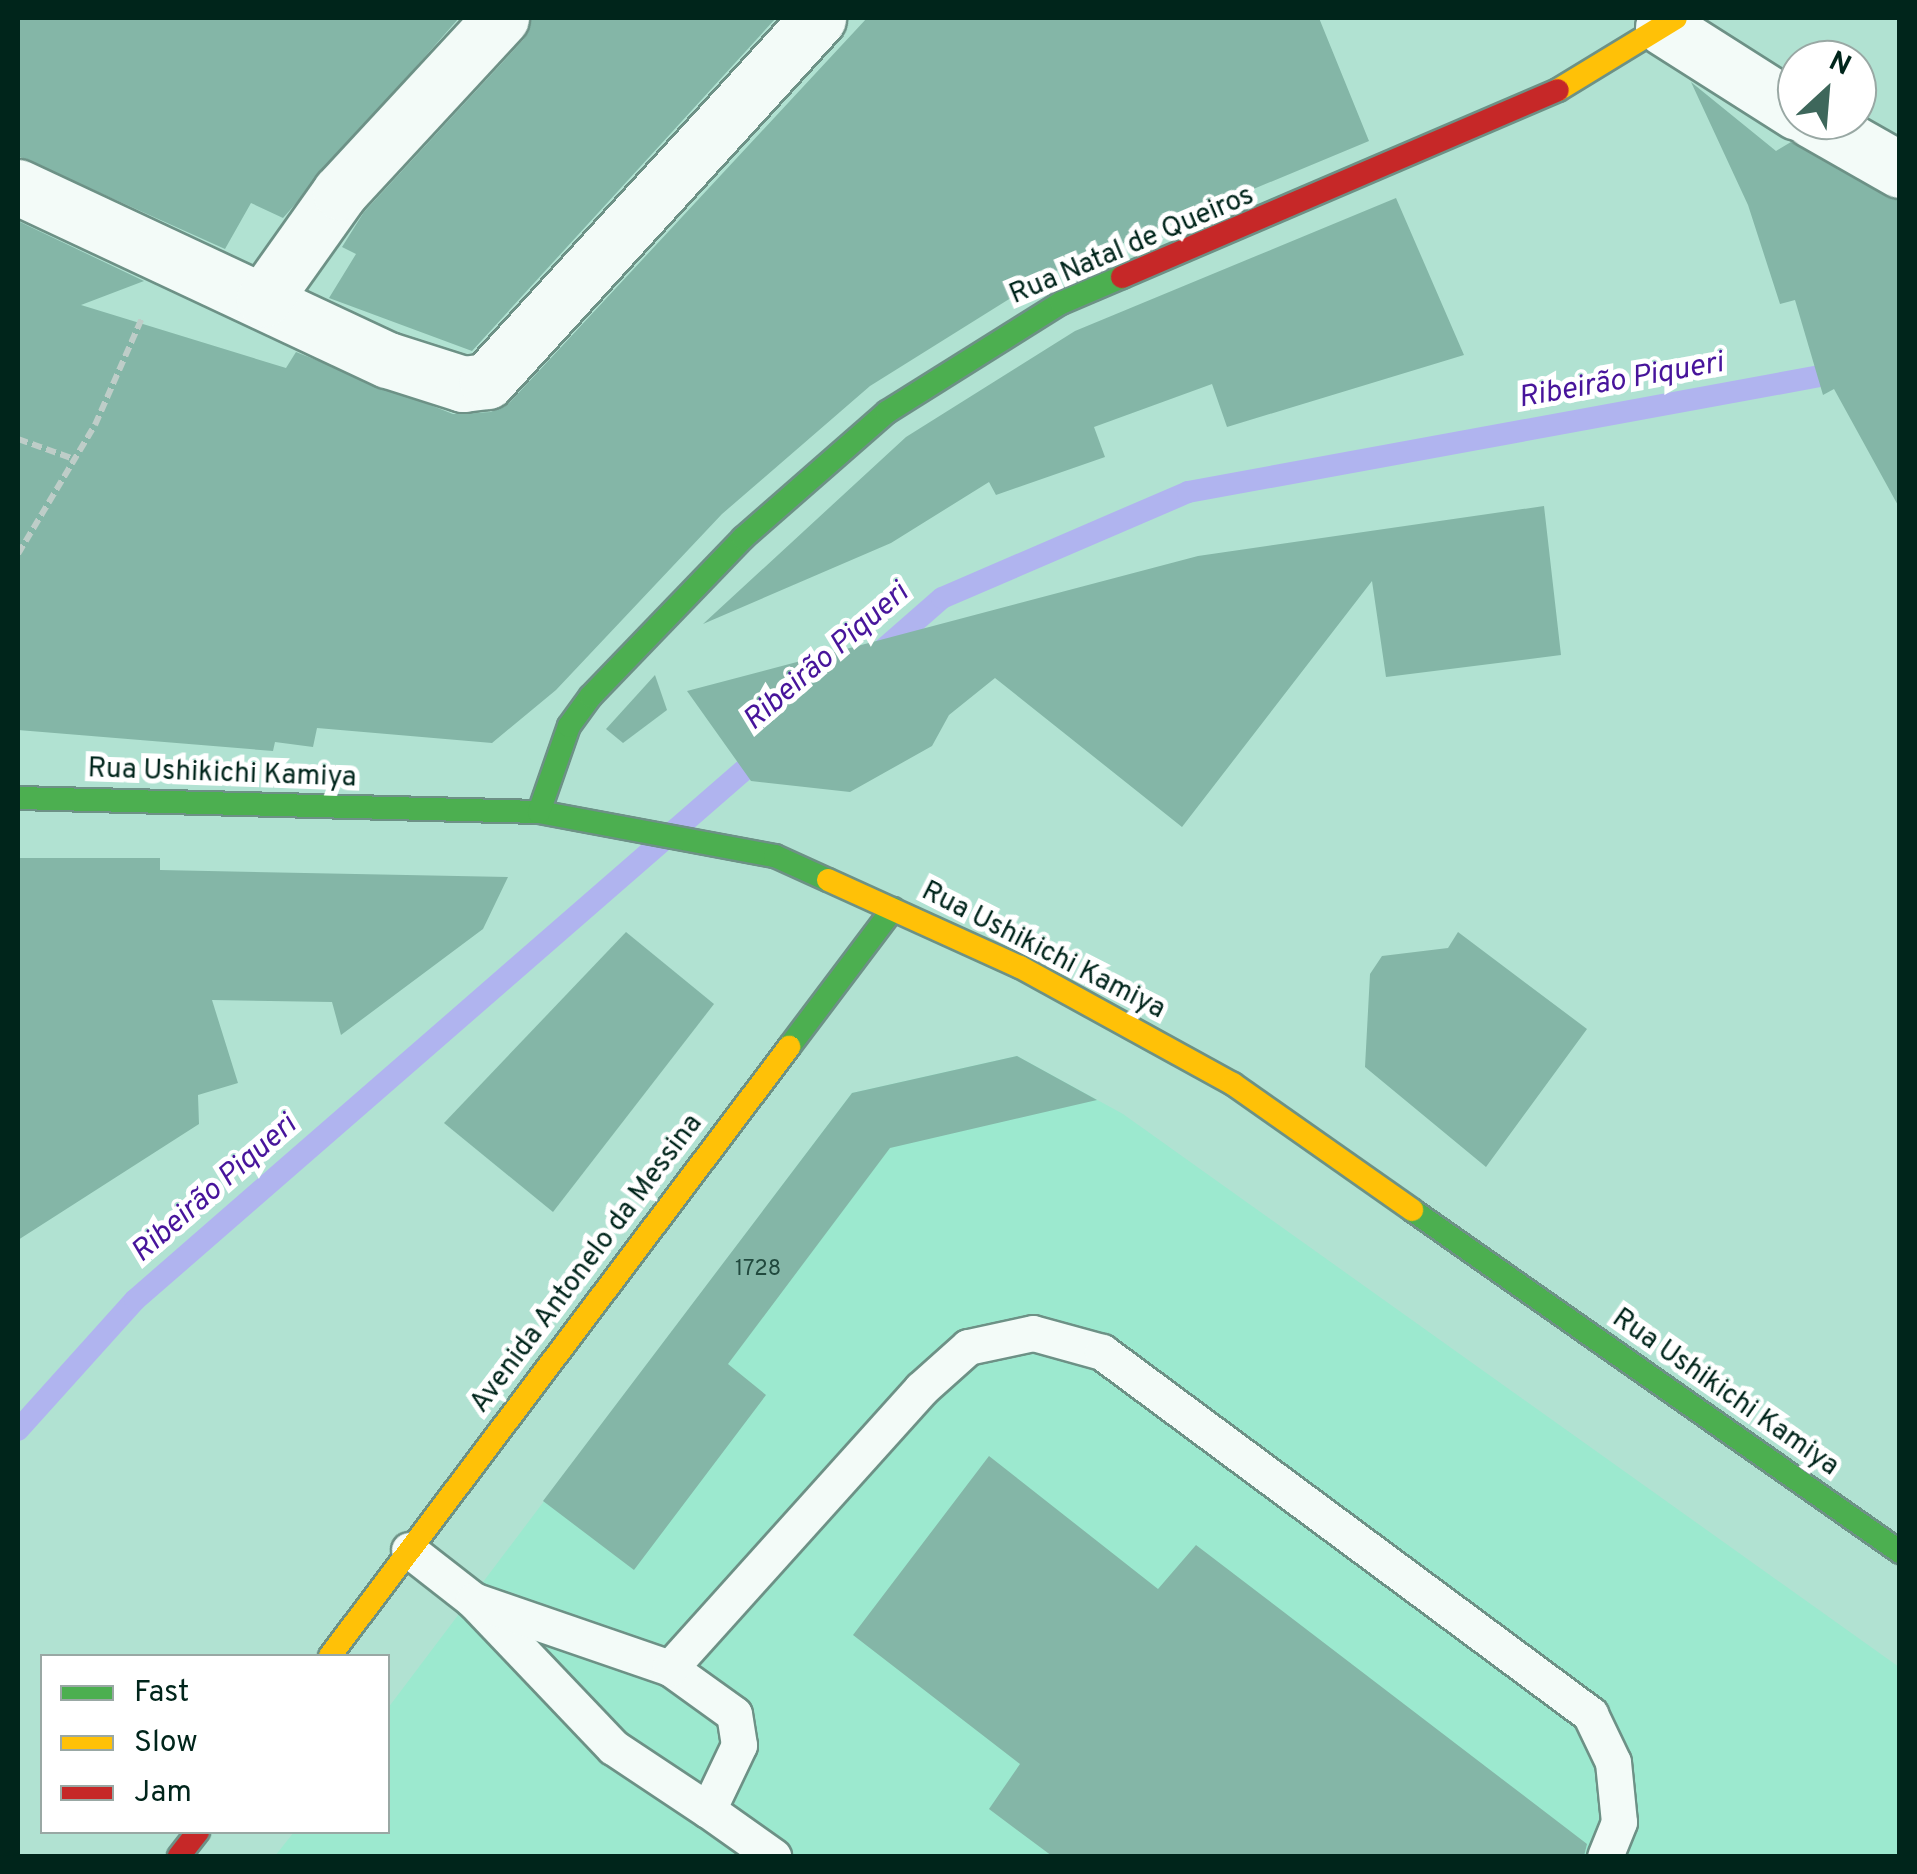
<!DOCTYPE html>
<meta charset="utf-8">
<style>
body{margin:0}
#map{position:relative;width:1917px;height:1874px;overflow:hidden;background:#b1e2d2;font-family:Overpass,sans-serif}
div>[style]{position:absolute}
.built>*{inset:0;background:#9ce9cf}
.stream>*{height:22px;margin:-11px;padding:0 11px;transform-origin:11px;border-radius:11px;background:#b0b4ef}
.building>*{inset:0;background:#84b6a7}
.path>*{height:6px;margin-top:-3px;transform-origin:0;background:repeating-linear-gradient(90deg,#becdc8 0 10px,transparent 0 15px)}
.roads{filter:drop-shadow(2px 0 #6d9186) drop-shadow(-2px 0 #6d9186) drop-shadow(0 2px #6d9186) drop-shadow(0 -2px #6d9186)}
.lane>*{height:35px;margin:-17.5px;padding:0 17.5px;transform-origin:17.5px;border-radius:17.5px;background:#f3fbf8}
.street>*{height:55px;margin:-27.5px;padding:0 27.5px;transform-origin:27.5px;border-radius:27.5px;background:#f3fbf8}
.fast>*{height:22px;margin:-11px;padding:0 11px;transform-origin:11px;border-radius:11px;background:#4caf50}
.slow>*{height:22px;margin:-11px;padding:0 11px;transform-origin:11px;border-radius:11px;background:#ffc107}
.jam>*{height:22px;margin:-11px;padding:0 11px;transform-origin:11px;border-radius:11px;background:#c62828}
span{translate:-50% -50%;white-space:nowrap;text-align:center;line-height:1.15;-webkit-text-stroke:10px #fff;paint-order:stroke}
.number-label{font-size:22px;color:#21493e}
.number-label span{-webkit-text-stroke-width:0}
.street-label{font-size:28px;color:#00251b}
.water-label{font-size:30px;color:#47149b;font-style:italic}
.frame{position:absolute;inset:0;border:20px solid #00251b;pointer-events:none}
.legend{position:absolute;left:40px;top:1654px;width:350px;height:180px;box-sizing:border-box;background:#fff;border:2px solid #99a8a4;margin:0;padding:12px 18px;list-style:none;font-size:30px;color:#00251b}
.legend li{display:flex;align-items:center;gap:20px;height:50px}
.legend b{width:50px;border:2px solid #99a8a4}
.north{position:absolute;left:1777px;top:40px;width:100px;height:100px;box-sizing:border-box;background:#fff;border:2px solid #99a8a4;border-radius:50%;rotate:26deg;font-size:28px;font-weight:700;line-height:40px;text-align:center;color:#00251b}
.north::after{content:'';display:block;margin:auto;width:35px;height:45px;background:#3e675b;clip-path:polygon(50% 0,100% 100%,50% 72%,0 100%)}
</style>
<div id="map">
<div class="built">
<div style="clip-path:polygon(1017px 1056px,1123px 1114px,1899px 1667px,1899px 1856px,275px 1856px,294px 1832px,388px 1832px,388px 1708px,852px 1093px)"></div>
</div>
<div class="stream">
<div style="left:878px;top:654px;width:85px;rotate:-41.2deg"></div>
<div style="left:942px;top:598px;width:268px;rotate:-23.3deg"></div>
<div style="left:1188px;top:492px;width:670px;rotate:-10.4deg"></div>
<div style="left:18px;top:1430px;width:175px;rotate:-48deg"></div>
<div style="left:135px;top:1300px;width:838px;rotate:-41.03deg"></div>
</div>
<div class="building">
<div style="clip-path:polygon(18px 18px,459px 18px,283px 218px,251px 203px,225px 249px,18px 156px)"></div>
<div style="clip-path:polygon(531px 18px,776px 18px,472px 351px,329px 298px,356px 254px,342px 247px,364px 212px,524px 39px)"></div>
<div style="clip-path:polygon(867px 18px,1319px 18px,1369px 141px,1049px 274px,870px 386px,722px 514px,556px 690px,492px 743px,317px 728px,313px 747px,275px 742px,273px 751px,18px 730px,18px 221px,144px 281px,81px 305px,286px 368px,296px 352px,453px 414px,491px 412px,510px 402px)"></div>
<div style="clip-path:polygon(1691px 82px,1776px 151px,1791px 142px,1900px 201px,1900px 509px,1834px 389px,1823px 395px,1795px 300px,1780px 304px,1748px 205px)"></div>
<div style="clip-path:polygon(1396px 198px,1464px 355px,1227px 427px,1212px 384px,1094px 427px,1105px 457px,996px 495px,989px 482px,891px 543px,703px 624px,906px 437px,1075px 331px)"></div>
<div style="clip-path:polygon(1544px 506px,1561px 655px,1386px 677px,1372px 581px,1182px 827px,995px 678px,949px 715px,932px 746px,850px 792px,751px 781px,687px 691px,1198px 556px)"></div>
<div style="clip-path:polygon(655px 675px,667px 710px,623px 743px,606px 729px)"></div>
<div style="clip-path:polygon(18px 858px,160px 858px,160px 870px,508px 877px,483px 929px,341px 1035px,332px 1002px,212px 1000px,238px 1083px,198px 1095px,199px 1124px,18px 1240px)"></div>
<div style="clip-path:polygon(626px 932px,714px 1004px,553px 1212px,444px 1123px)"></div>
<div style="clip-path:polygon(1458px 932px,1587px 1029px,1486px 1167px,1365px 1067px,1370px 974px,1382px 956px,1448px 948px)"></div>
<div style="clip-path:polygon(1017px 1056px,1097px 1100px,890px 1148px,728px 1364px,766px 1395px,634px 1570px,543px 1501px,852px 1093px)"></div>
<div style="clip-path:polygon(989px 1456px,1158px 1589px,1196px 1545px,1587px 1844px,1584px 1856px,1052px 1856px,989px 1809px,1020px 1764px,853px 1635px)"></div>
</div>
<div class="path">
<div style="left:18px;top:439px;width:59px;rotate:19.7deg"></div>
<div style="left:18px;top:554px;width:150px;rotate:-59.2deg"></div>
<div style="left:95px;top:425px;width:117px;rotate:-66.3deg"></div>
</div>
<div class="roads">
<div class="lane">
<div style="left:409px;top:1550px;width:81px;rotate:38deg"></div>
<div style="left:473px;top:1600px;width:203px;rotate:46.4deg"></div>
<div style="left:613px;top:1747px;width:114px;rotate:33.6deg"></div>
<div style="left:708px;top:1810px;width:72px;rotate:-64.5deg"></div>
<div style="left:739px;top:1745px;width:31px;rotate:-99deg"></div>
<div style="left:734px;top:1714px;width:79px;rotate:-144.3deg"></div>
<div style="left:670px;top:1668px;width:208px;rotate:-161deg"></div>
<div style="left:670px;top:1668px;width:375px;rotate:-48deg"></div>
<div style="left:921px;top:1389px;width:63px;rotate:-41.8deg"></div>
<div style="left:968px;top:1347px;width:66px;rotate:-12.2deg"></div>
<div style="left:1033px;top:1333px;width:72px;rotate:15.4deg"></div>
<div style="left:1102px;top:1352px;width:608px;rotate:36.57deg"></div>
<div style="left:1590px;top:1714px;width:53px;rotate:64.4deg"></div>
<div style="left:1613px;top:1762px;width:60px;rotate:84.3deg"></div>
<div style="left:1619px;top:1822px;width:37px;rotate:112deg"></div>
<div style="left:708px;top:1810px;width:80px;rotate:35.3deg"></div>
</div>
<div class="street">
<div style="left:1663px;top:27px;width:159px;rotate:32.4deg"></div>
<div style="left:1812px;top:120px;width:101px;rotate:29.6deg"></div>
<div style="left:18px;top:187px;width:408px;rotate:25.1deg"></div>
<div style="left:388px;top:360px;width:79px;rotate:17.7deg"></div>
<div style="left:463px;top:384px;width:24px;rotate:-7deg"></div>
<div style="left:487px;top:381px;width:491px;rotate:-47.6deg"></div>
<div style="left:264px;top:299px;width:131px;rotate:-54.6deg"></div>
<div style="left:340px;top:192px;width:237px;rotate:-47.2deg"></div>
</div>
<div class="fast">
<div style="left:18px;top:798px;width:521px;rotate:1.54deg"></div>
<div style="left:539px;top:812px;width:240px;rotate:10.6deg"></div>
<div style="left:775px;top:856px;width:58px;rotate:24.4deg"></div>
<div style="left:539px;top:812px;width:91px;rotate:-70.8deg"></div>
<div style="left:569px;top:726px;width:37px;rotate:-54deg"></div>
<div style="left:591px;top:696px;width:219px;rotate:-46.1deg"></div>
<div style="left:743px;top:538px;width:191px;rotate:-41.2deg"></div>
<div style="left:887px;top:412px;width:205px;rotate:-32.1deg"></div>
<div style="left:1061px;top:303px;width:66px;rotate:-23.1deg"></div>
<div style="left:789px;top:1047px;width:173px;rotate:-53deg"></div>
<div style="left:1412px;top:1210px;width:596px;rotate:35.02deg"></div>
</div>
<div class="slow">
<div style="left:1558px;top:90px;width:138px;rotate:-31.4deg"></div>
<div style="left:828px;top:880px;width:211px;rotate:24.4deg"></div>
<div style="left:1020px;top:967px;width:243px;rotate:28.8deg"></div>
<div style="left:1233px;top:1084px;width:219px;rotate:35.1deg"></div>
<div style="left:330px;top:1656px;width:763px;rotate:-52.99deg"></div>
</div>
<div class="jam">
<div style="left:1122px;top:277px;width:474px;rotate:-23.2deg"></div>
<div style="left:179px;top:1856px;width:31px;rotate:-52deg"></div>
</div>
</div>
<div class="number-label">
<span style="left:758px;top:1270px">1728</span>
</div>
<div class="street-label">
<span style="left:1132px;top:246px;rotate:-23deg">Rua Natal de Queiros</span>
<span style="left:222px;top:774px;rotate:2deg">Rua Ushikichi Kamiya</span>
<span style="left:1043px;top:951px;rotate:27deg">Rua Ushikichi Kamiya</span>
<span style="left:587px;top:1264px;rotate:-53deg">Avenida Antonelo da Messina</span>
<span style="left:1725px;top:1393px;rotate:35deg">Rua Ushikichi Kamiya</span>
</div>
<div class="water-label">
<span style="left:1621px;top:382px;rotate:-10deg">Ribeirão Piqueri</span>
<span style="left:827px;top:658px;rotate:-41deg">Ribeirão Piqueri</span>
<span style="left:215px;top:1190px;rotate:-41deg">Ribeirão Piqueri</span>
</div>
<div class="frame"></div>
<ul class="legend">
<li><b style="height:12px;background:#4caf50"></b>Fast</li>
<li><b style="height:12px;background:#ffc107"></b>Slow</li>
<li><b style="height:12px;background:#c62828"></b>Jam</li>
</ul>
<div class="north">N</div>
</div>
